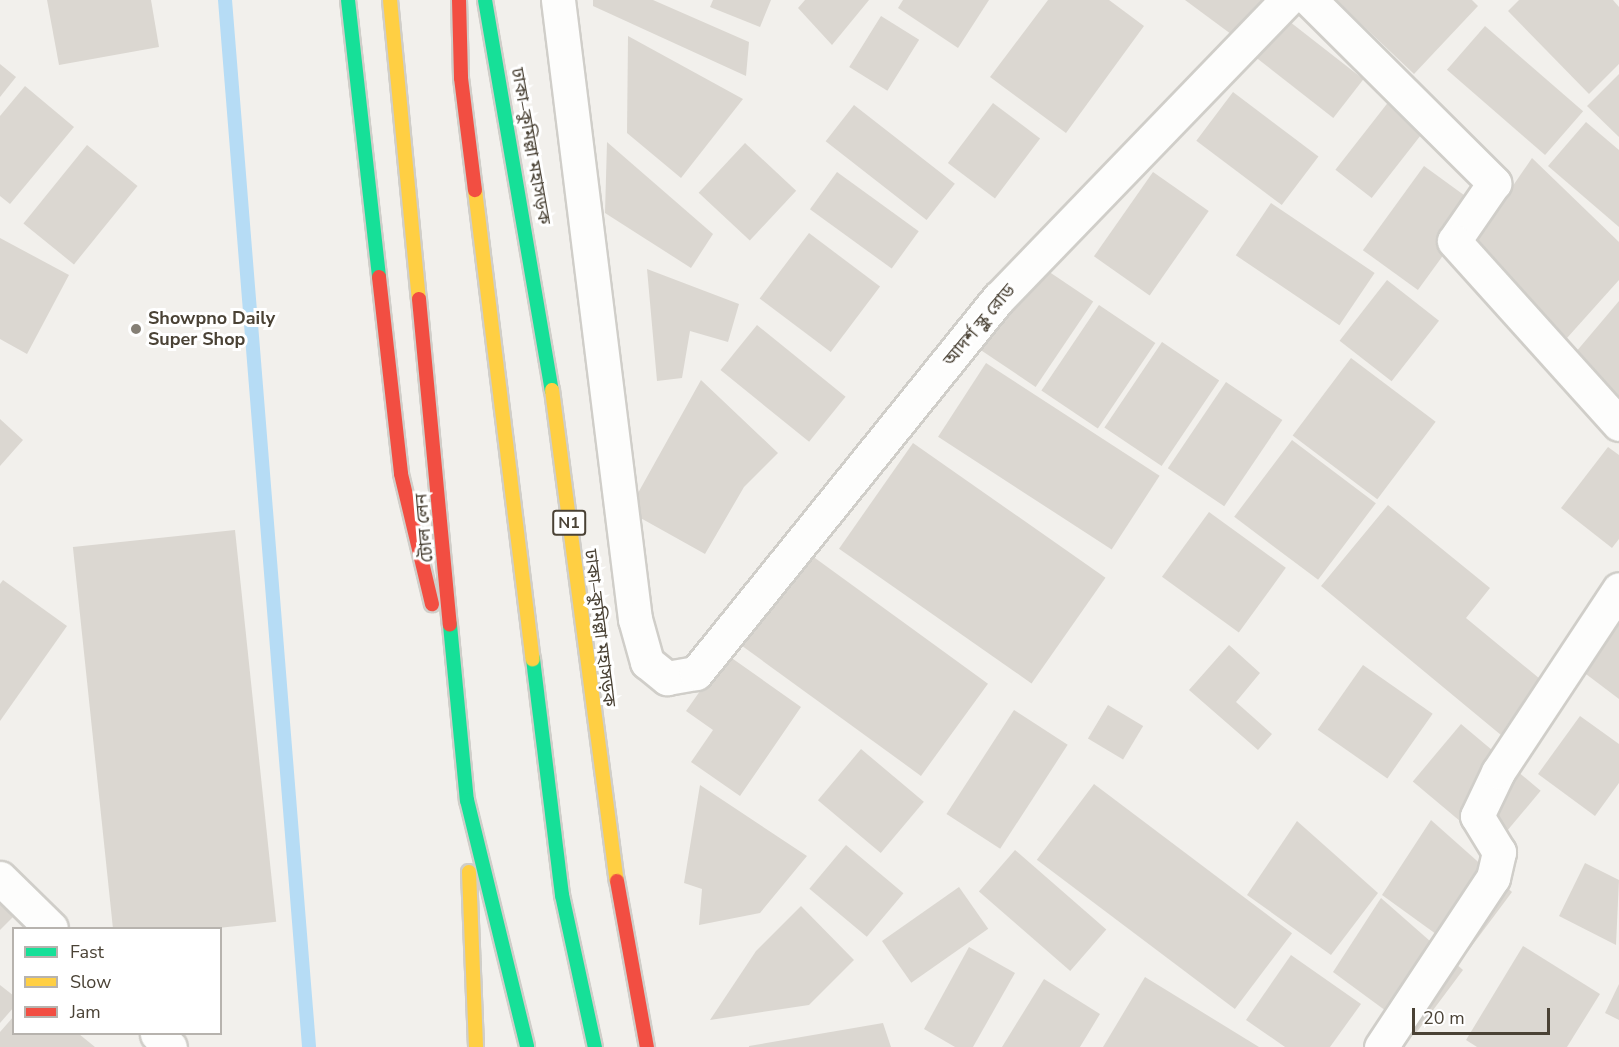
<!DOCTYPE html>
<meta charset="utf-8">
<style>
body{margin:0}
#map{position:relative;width:1619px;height:1047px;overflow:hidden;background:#f2f0ec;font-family:"Nunito Sans","Noto Sans Bengali",sans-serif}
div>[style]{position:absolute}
.stream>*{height:14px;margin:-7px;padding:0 7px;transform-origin:7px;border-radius:7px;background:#b6dcf5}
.building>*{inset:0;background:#dbd7d1;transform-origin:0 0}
.roads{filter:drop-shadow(2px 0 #d0cec9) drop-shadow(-2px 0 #d0cec9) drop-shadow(0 2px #d0cec9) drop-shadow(0 -2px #d0cec9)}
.street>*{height:33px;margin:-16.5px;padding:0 16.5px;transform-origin:16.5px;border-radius:16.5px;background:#fdfdfc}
.fast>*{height:14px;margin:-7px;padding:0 7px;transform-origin:7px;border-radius:7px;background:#16e098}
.slow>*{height:14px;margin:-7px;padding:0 7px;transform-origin:7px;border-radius:7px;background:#ffcf43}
.jam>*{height:14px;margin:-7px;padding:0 7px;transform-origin:7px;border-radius:7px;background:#f24e42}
.dots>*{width:16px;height:16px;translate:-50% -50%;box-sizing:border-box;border:3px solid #fff;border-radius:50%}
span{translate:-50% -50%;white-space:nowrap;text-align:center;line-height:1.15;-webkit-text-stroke:6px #fff;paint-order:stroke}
.shield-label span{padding:2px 4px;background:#fff;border:2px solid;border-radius:4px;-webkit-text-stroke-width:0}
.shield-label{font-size:16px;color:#4a4235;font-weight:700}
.street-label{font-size:18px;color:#4a4235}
.poi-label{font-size:18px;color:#4a4235;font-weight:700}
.left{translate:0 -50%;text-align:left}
.legend{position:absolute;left:12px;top:927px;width:210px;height:108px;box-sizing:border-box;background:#fff;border:2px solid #b7b3ae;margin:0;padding:8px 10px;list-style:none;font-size:18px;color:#4a4235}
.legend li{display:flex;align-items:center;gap:12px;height:30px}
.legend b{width:30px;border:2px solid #b7b3ae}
.scale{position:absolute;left:1412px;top:1008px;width:138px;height:27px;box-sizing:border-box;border:3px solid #4a4235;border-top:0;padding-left:8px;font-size:18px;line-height:21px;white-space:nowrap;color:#4a4235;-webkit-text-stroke:4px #fff;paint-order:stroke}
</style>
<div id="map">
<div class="stream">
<div style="left:225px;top:0;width:1050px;rotate:85.41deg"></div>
</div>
<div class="building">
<div style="clip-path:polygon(47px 0,151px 0,159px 47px,59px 65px)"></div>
<div style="clip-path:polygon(593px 0,653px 0,749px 42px,746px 76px,593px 6px)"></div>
<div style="clip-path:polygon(713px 0,771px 0,760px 27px,710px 7px)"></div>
<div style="clip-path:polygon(805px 0,869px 0,832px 45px,798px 8px)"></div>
<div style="clip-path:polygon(903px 0,989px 0,958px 48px,898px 8px)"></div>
<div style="clip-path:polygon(1048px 0,1109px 0,1144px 26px,1066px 133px,990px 77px)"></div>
<div style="clip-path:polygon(1185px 0,1263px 0,1235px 37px)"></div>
<div style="clip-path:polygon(1336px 0,1472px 0,1478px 6px,1414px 74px)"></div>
<div style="clip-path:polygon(1519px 0,1613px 0,1619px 7px,1619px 64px,1589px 94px,1508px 11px)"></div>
<div style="left:1276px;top:11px;width:111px;height:49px;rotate:38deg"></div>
<div style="left:881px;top:16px;width:45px;height:60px;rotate:32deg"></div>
<div style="left:1485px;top:26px;width:130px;height:58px;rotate:41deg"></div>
<div style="clip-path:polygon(628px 36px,743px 99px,681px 178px,627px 133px)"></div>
<div style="clip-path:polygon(0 64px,16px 77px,0 97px)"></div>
<div style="clip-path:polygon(1619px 74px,1619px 137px,1587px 106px)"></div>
<div style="clip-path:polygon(25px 86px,74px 127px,10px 204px,0 196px,0 116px)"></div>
<div style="left:1397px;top:91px;width:46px;height:100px;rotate:38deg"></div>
<div style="left:1233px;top:92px;width:107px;height:61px;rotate:37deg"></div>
<div style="left:993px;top:103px;width:59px;height:75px;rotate:37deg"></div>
<div style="left:854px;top:105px;width:128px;height:46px;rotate:38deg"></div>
<div style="clip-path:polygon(1586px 122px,1619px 150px,1619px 227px,1548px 166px)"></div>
<div style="clip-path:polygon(607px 142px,713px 234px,691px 268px,605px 213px)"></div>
<div style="left:745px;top:143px;width:70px;height:68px;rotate:43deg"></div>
<div style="left:87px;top:145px;width:65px;height:101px;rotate:39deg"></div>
<div style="clip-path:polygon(1532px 158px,1619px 242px,1619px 280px,1567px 338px,1475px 241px)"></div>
<div style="left:1424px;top:166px;width:68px;height:104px;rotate:36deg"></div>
<div style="left:837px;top:172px;width:101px;height:46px;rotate:36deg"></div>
<div style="left:1153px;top:172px;width:68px;height:103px;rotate:35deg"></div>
<div style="left:1271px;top:203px;width:125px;height:63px;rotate:34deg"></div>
<div style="left:809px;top:233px;width:89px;height:82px;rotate:37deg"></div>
<div style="clip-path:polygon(0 238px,69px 275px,27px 354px,0 339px)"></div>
<div style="left:1036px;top:263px;width:69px;height:103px;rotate:34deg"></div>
<div style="clip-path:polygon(647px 269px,739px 304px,728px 342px,690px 331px,682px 378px,657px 381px)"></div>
<div style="left:1387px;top:280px;width:66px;height:77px;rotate:38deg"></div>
<div style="clip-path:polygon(1619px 301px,1619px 402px,1570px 359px)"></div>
<div style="left:1099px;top:305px;width:68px;height:103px;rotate:34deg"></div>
<div style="left:757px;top:325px;width:114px;height:58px;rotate:39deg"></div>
<div style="left:1162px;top:342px;width:69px;height:103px;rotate:34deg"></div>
<div style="left:1351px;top:358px;width:106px;height:97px;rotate:37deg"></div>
<div style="left:986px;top:363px;width:207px;height:88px;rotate:33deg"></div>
<div style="clip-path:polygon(701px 380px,778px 453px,744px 487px,705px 554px,628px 511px)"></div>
<div style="left:1226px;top:382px;width:68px;height:104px;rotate:34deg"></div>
<div style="clip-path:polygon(0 419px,23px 440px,0 466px)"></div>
<div style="left:1292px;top:440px;width:105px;height:96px;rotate:37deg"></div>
<div style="left:913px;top:443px;width:235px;height:129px;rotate:35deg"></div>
<div style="clip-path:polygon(1608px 447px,1619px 455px,1619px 539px,1612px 548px,1561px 508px)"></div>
<div style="clip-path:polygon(1388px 505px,1490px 588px,1466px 618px,1551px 688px,1507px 740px,1321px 586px)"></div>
<div style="left:1209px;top:512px;width:95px;height:80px;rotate:36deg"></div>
<div style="left:235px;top:530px;width:394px;height:163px;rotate:84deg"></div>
<div style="left:793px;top:542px;width:241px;height:114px;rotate:36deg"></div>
<div style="clip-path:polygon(3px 580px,67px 626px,0 721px,0 584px)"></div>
<div style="clip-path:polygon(1619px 613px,1619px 699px,1578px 668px)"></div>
<div style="clip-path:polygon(1229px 645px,1260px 673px,1236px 702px,1272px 734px,1258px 750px,1189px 690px)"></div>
<div style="clip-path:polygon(726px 654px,801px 707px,740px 796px,691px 762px,713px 730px,686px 711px)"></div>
<div style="left:1363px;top:665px;width:85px;height:79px;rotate:35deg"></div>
<div style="left:1108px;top:705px;width:41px;height:39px;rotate:31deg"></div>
<div style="left:1014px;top:710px;width:64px;height:124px;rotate:33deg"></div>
<div style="clip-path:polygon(1580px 716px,1619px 744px,1619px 783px,1595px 816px,1538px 774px)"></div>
<div style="left:1461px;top:724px;width:104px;height:75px;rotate:40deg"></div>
<div style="left:861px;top:749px;width:82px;height:67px;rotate:40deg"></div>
<div style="left:1094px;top:784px;width:248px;height:95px;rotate:37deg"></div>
<div style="clip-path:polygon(700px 785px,807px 856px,760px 913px,699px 925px,702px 889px,684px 883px)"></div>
<div style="clip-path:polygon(1431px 820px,1512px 892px,1465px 955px,1382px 895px)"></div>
<div style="clip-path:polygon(1297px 821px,1378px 893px,1331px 955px,1247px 895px)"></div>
<div style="left:846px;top:845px;width:75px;height:57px;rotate:40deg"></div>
<div style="left:1015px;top:850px;width:121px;height:55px;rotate:41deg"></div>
<div style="clip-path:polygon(1585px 863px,1619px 880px,1616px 945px,1559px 916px)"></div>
<div style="left:959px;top:887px;width:51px;height:94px;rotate:55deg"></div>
<div style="clip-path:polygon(1381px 898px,1463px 970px,1416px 1033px,1333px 972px)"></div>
<div style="clip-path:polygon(0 900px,15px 915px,0 930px)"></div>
<div style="clip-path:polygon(801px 906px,854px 960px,809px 1005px,710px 1020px,756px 951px)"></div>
<div style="clip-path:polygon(1523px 946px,1600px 994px,1567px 1047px,1477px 1047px,1466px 1040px)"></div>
<div style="clip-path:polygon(969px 947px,1015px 973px,973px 1047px,955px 1047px,924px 1029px)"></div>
<div style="clip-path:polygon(1291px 955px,1361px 1004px,1330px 1047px,1285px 1047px,1246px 1020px)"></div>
<div style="clip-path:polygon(1145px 977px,1259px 1047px,1103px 1047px)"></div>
<div style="clip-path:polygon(1044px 979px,1100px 1014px,1080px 1047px,1002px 1047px)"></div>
<div style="clip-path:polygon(1619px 984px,1619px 1020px,1605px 1013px)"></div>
<div style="clip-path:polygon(0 985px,14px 996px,14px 1007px,0 1023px)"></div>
<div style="clip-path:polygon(14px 1016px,14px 1034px,79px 1034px,95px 1047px,0 1047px,0 1032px)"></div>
<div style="clip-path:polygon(883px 1023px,891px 1047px,749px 1047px,749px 1046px)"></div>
</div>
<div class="roads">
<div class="street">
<div style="left:558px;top:0;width:624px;rotate:82.91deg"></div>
<div style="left:635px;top:619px;width:45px;rotate:74.4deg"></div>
<div style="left:647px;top:662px;width:26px;rotate:39deg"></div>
<div style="left:667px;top:678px;width:29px;rotate:-10deg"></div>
<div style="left:696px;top:673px;width:482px;rotate:-51.1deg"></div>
<div style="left:999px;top:298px;width:414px;rotate:-46deg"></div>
<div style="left:1310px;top:0;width:260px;rotate:44.8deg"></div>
<div style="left:1494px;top:183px;width:70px;rotate:124.6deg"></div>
<div style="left:1454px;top:241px;width:246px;rotate:48deg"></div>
<div style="left:0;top:878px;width:71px;rotate:44.4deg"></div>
<div style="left:157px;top:1034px;width:18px;rotate:45deg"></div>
<div style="left:1381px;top:1047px;width:203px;rotate:-56.5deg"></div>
<div style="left:1493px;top:878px;width:27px;rotate:-77deg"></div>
<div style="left:1499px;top:852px;width:42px;rotate:-121.4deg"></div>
<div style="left:1477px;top:816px;width:49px;rotate:-64.5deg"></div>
<div style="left:1498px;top:772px;width:219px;rotate:-56.5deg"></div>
</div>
<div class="fast">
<div style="left:348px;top:0;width:279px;rotate:83.6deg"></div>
<div style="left:485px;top:0;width:396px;rotate:80.3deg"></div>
<div style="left:450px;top:625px;width:176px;rotate:84.5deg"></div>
<div style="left:467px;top:800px;width:254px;rotate:76.3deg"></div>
<div style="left:533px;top:659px;width:238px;rotate:83deg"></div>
<div style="left:562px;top:895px;width:156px;rotate:77.8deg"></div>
</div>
<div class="slow">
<div style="left:390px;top:0;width:300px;rotate:84.5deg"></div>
<div style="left:475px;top:190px;width:473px;rotate:83deg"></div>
<div style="left:552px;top:390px;width:495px;rotate:82.5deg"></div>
<div style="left:469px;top:872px;width:175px;rotate:87.7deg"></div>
</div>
<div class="jam">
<div style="left:459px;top:0;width:78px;rotate:88.5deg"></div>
<div style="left:461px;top:78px;width:113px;rotate:82.9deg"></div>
<div style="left:379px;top:277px;width:198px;rotate:83.6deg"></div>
<div style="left:401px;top:474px;width:134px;rotate:76.6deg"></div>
<div style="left:419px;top:299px;width:327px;rotate:84.6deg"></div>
<div style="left:617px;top:881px;width:169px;rotate:79.8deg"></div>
</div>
</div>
<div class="dots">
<div style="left:136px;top:329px;background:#857f75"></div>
</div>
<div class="shield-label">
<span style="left:569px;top:523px">N1</span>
</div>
<div class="street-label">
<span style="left:531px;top:146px;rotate:80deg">ঢাকা–কুমিল্লা মহাসড়ক</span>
<span style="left:979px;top:325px;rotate:-50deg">আদর্শ স্কুল রোড</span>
<span style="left:424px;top:528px;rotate:-95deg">টোল লেন</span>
<span style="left:600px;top:628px;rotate:83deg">ঢাকা–কুমিল্লা মহাসড়ক</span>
</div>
<div class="poi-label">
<span class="left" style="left:148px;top:329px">Showpno Daily<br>Super Shop</span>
</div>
<ul class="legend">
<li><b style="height:8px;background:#16e098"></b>Fast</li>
<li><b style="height:8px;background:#ffcf43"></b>Slow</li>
<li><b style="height:8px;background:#f24e42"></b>Jam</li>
</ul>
<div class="scale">20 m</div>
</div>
